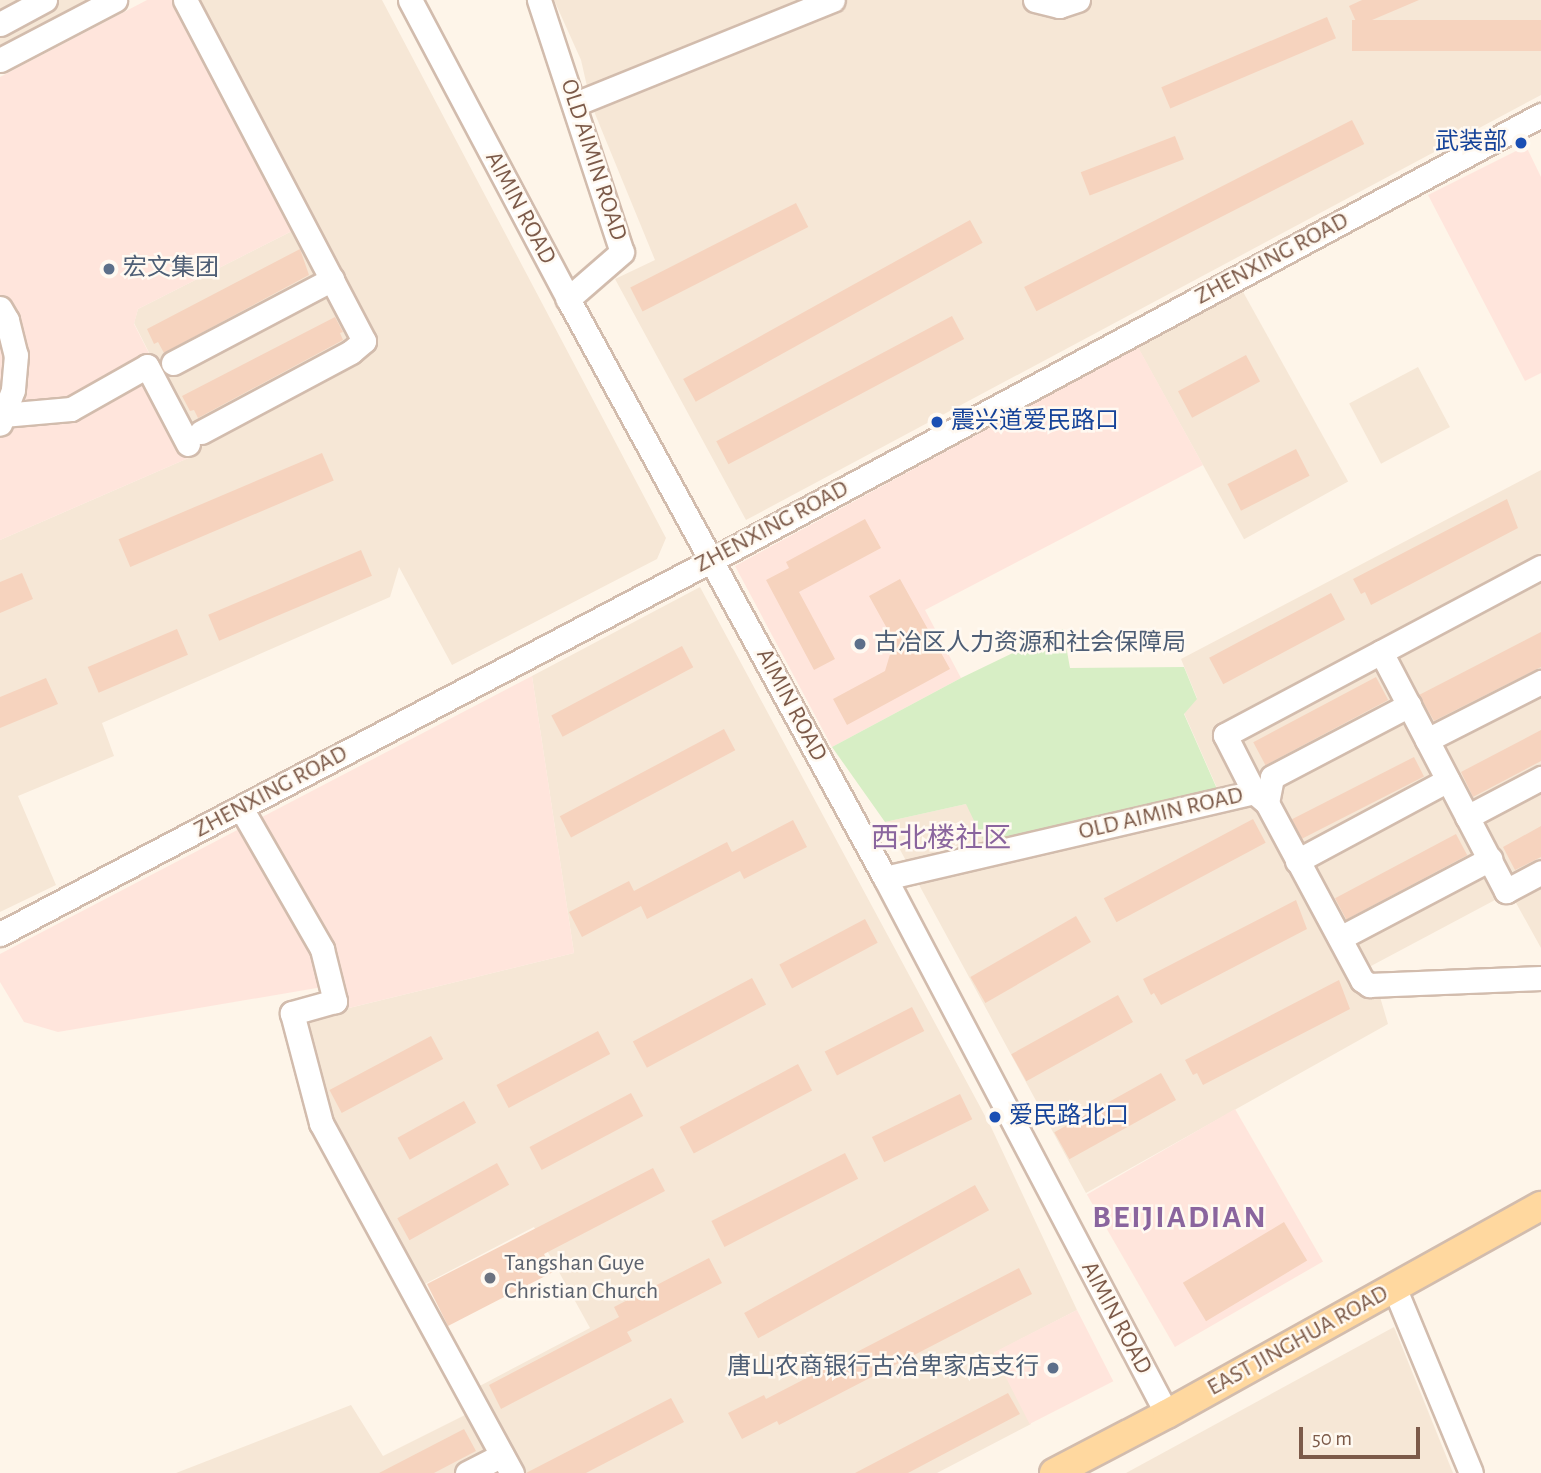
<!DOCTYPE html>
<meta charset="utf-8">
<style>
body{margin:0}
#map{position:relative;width:1541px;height:1473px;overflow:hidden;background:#fef5e9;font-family:"Alegreya Sans","Noto Sans SC",sans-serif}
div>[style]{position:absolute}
.residential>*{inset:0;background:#f6e7d6;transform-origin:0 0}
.commercial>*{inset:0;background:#ffe5dc;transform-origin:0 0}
.green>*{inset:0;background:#d7eec5}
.building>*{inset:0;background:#f6d3be;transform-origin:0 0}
.roads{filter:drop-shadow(2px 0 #d2bcad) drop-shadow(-2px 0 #d2bcad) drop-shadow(0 2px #d2bcad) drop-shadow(0 -2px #d2bcad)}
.minor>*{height:23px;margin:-11.5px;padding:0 11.5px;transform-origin:11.5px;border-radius:11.5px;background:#fff}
.major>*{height:28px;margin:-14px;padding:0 14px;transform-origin:14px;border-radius:14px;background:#ffd89f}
.dots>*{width:19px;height:19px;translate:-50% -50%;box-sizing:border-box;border:4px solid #fff9f1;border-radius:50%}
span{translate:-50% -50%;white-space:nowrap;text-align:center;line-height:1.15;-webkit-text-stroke:5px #fff9f1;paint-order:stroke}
.transit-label{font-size:24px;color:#164399}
.right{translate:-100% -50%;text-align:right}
.left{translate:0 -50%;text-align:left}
.street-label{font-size:24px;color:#7c5a49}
.service-label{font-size:24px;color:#4e5e75}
.worship-label{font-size:24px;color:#5b616d}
.quarter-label{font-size:28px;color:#8a659e}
.district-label{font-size:32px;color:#8a659e;font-weight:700;letter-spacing:2px}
.scale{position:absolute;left:1299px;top:1427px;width:121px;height:32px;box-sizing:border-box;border:4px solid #7c5a49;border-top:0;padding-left:9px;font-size:21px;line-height:24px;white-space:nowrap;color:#7c5a49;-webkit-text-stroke:5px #fff9f1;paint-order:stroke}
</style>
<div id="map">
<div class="residential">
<div style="clip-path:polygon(0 0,92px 0,0 48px)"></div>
<div style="clip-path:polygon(194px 0,382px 0,666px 538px,657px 559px,452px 665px,399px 567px,390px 597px,102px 723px,114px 756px,18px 796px,56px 885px,0 912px,0 540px,200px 453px,134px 323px,138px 309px,296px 229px)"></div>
<div style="clip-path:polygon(554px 0,1541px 0,1541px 95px,746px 520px,615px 279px,655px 260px,591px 104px,581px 60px)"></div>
<div style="left:1242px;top:290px;width:219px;height:119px;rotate:61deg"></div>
<div style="left:1418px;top:367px;width:68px;height:78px;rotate:62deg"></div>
<div style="clip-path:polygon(1541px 470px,1541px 948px,1510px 892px,1371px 966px,1388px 1024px,1086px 1193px,885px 822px,966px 804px,1221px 797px,1184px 713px,1197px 698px,1181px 659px)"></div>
<div style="clip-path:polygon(700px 587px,991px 1127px,1077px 1310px,994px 1353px,1031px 1424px,937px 1473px,518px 1473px,474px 1389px,590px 1328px,534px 1227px,421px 1286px,332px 1128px,300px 1020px,574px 953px,532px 676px)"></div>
<div style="clip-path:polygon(1394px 1327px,1453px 1473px,1126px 1473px)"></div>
<div style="clip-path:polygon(351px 1405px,383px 1456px,469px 1413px,500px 1473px,176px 1473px)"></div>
</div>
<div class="commercial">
<div style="clip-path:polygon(147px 0,172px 0,296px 229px,138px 309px,134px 324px,200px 453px,0 540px,0 77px)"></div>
<div style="clip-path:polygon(1526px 146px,1541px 177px,1541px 373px,1525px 381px,1428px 195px)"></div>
<div style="clip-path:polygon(1138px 347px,1203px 465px,925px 610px,961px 678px,832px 747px,735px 566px)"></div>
<div style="clip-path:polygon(532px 676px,574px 953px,349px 1008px,340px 984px,58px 1032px,24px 1022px,0 982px,0 954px)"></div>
<div style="left:1235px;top:1109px;width:176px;height:171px;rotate:60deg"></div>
<div style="left:1077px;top:1310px;width:80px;height:94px;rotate:63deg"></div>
</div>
<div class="green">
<div style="clip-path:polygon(1063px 629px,1070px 668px,1184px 667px,1197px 699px,1184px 714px,1221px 798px,990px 854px,966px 804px,885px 822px,832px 747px,961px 678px)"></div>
</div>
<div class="building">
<div style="clip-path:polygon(1362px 0,1419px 0,1358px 26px,1349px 6px)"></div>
<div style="left:1327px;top:17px;width:23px;height:180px;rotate:67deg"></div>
<div style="left:1541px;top:20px;width:31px;height:189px;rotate:90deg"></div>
<div style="left:1352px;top:120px;width:27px;height:368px;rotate:63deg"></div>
<div style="left:1175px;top:136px;width:25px;height:101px;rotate:69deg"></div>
<div style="left:796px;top:203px;width:27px;height:186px;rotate:63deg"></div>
<div style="left:970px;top:220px;width:26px;height:328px;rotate:61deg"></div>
<div style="clip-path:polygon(300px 249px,309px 275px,164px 353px,158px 342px,154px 344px,147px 329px)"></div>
<div style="left:952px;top:316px;width:26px;height:267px;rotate:62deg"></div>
<div style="clip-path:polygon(335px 317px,343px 332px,340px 333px,343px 340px,198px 418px,194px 410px,190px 411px,182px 396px)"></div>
<div style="left:1246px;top:355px;width:30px;height:77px;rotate:62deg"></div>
<div style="left:1296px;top:449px;width:30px;height:77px;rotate:63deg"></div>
<div style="left:322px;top:453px;width:30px;height:221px;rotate:67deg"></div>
<div style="clip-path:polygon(1507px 499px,1518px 528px,1371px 605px,1365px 592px,1361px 594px,1353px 579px)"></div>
<div style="clip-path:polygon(865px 519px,881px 548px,799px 592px,835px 659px,814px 670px,766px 580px,789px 568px,786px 562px)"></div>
<div style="left:361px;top:550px;width:28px;height:166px;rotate:67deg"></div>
<div style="clip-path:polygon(22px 573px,33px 599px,0 613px,0 582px)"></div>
<div style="clip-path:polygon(900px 579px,950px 669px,847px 725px,833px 699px,885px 671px,894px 641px,869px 596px)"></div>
<div style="left:1331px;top:593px;width:30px;height:138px;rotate:62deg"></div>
<div style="left:177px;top:629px;width:28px;height:97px;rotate:67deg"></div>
<div style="clip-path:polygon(1541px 632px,1541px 667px,1434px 721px,1419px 695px)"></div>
<div style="left:682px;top:646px;width:24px;height:148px;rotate:62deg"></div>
<div style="left:1376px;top:677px;width:26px;height:139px;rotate:62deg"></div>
<div style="clip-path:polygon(46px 678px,58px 704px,0 728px,0 697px)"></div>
<div style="left:724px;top:729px;width:24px;height:186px;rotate:62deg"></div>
<div style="clip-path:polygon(1541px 730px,1541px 761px,1473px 797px,1461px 772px)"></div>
<div style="left:1414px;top:757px;width:22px;height:137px;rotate:63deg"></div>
<div style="left:1253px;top:819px;width:27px;height:169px;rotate:62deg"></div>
<div style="clip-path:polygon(793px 820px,807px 847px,744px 879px,740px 871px,647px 919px,641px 906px,582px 937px,569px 912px,629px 881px,634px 891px,727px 842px,732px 852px)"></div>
<div style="clip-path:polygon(1541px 826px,1541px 857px,1515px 870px,1503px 847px)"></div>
<div style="left:1456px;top:834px;width:24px;height:137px;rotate:62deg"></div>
<div style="clip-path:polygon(1296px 900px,1307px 929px,1161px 1005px,1154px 993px,1151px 995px,1143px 979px)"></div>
<div style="left:1076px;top:916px;width:30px;height:122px;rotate:60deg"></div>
<div style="left:865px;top:919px;width:27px;height:97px;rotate:62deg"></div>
<div style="left:752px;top:978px;width:30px;height:135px;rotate:62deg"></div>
<div style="clip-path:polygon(1339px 980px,1350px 1009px,1203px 1085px,1197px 1073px,1193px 1075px,1185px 1060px)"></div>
<div style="left:1118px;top:995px;width:31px;height:122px;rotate:61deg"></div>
<div style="left:912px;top:1007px;width:27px;height:98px;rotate:63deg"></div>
<div style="left:598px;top:1031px;width:26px;height:115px;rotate:62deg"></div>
<div style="left:431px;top:1036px;width:26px;height:115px;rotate:62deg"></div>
<div style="left:798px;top:1064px;width:30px;height:134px;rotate:62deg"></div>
<div style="left:1161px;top:1073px;width:31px;height:122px;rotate:61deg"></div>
<div style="left:631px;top:1093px;width:26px;height:115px;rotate:62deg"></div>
<div style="left:960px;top:1094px;width:28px;height:98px;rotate:64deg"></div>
<div style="left:464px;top:1101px;width:25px;height:76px;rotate:61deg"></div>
<div style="left:845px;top:1153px;width:29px;height:150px;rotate:63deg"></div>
<div style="left:497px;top:1163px;width:25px;height:114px;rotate:61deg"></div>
<div style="clip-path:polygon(653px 1168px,665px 1191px,544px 1254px,553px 1272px,448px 1326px,427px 1284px)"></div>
<div style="left:975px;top:1185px;width:29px;height:264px;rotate:61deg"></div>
<div style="left:1284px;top:1222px;width:45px;height:118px;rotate:59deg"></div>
<div style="clip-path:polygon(709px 1258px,722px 1283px,627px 1332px,632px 1341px,501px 1409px,489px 1385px,619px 1317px,614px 1307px)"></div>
<div style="clip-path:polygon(1019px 1268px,1032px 1294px,779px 1425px,777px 1421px,742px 1439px,728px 1413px,764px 1395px,766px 1399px)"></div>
<div style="clip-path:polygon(1008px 1393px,1020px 1414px,940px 1456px,908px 1473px,855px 1473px)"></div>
<div style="clip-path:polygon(671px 1398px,684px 1422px,586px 1473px,526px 1473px)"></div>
<div style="clip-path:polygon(464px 1429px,476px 1451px,434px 1473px,379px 1473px)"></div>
</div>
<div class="roads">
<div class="minor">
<div style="left:185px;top:0;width:385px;rotate:62.3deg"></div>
<div style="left:364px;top:341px;width:17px;rotate:140deg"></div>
<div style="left:351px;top:352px;width:170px;rotate:151.9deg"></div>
<div style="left:410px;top:0;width:338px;rotate:62.1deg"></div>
<div style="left:568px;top:299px;width:660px;rotate:61.3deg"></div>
<div style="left:885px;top:878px;width:606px;rotate:62.25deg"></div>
<div style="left:539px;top:0;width:265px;rotate:71.8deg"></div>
<div style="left:622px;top:252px;width:72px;rotate:139deg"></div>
<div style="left:1035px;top:0;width:25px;rotate:14deg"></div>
<div style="left:1059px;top:6px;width:20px;rotate:-18deg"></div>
<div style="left:0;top:24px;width:51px;rotate:-28.1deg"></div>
<div style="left:0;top:60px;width:130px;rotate:-27.6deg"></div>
<div style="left:575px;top:104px;width:278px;rotate:-22deg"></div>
<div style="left:0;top:308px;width:14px;rotate:60deg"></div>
<div style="left:7px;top:320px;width:36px;rotate:76deg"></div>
<div style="left:16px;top:355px;width:35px;rotate:95deg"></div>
<div style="left:13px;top:390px;width:36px;rotate:111deg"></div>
<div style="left:173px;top:363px;width:180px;rotate:-27.8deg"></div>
<div style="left:3px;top:415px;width:68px;rotate:-5deg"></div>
<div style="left:71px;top:409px;width:87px;rotate:-29.5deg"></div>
<div style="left:147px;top:366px;width:88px;rotate:62.3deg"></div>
<div style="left:1381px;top:652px;width:270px;rotate:62.4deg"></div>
<div style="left:1506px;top:891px;width:40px;rotate:-28deg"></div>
<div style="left:1427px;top:740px;width:128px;rotate:-27deg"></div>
<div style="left:1254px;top:792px;width:64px;rotate:-117deg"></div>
<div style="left:1225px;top:735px;width:358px;rotate:-28deg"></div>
<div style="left:1267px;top:803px;width:26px;rotate:-79deg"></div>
<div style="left:1272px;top:777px;width:155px;rotate:-27.7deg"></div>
<div style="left:241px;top:808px;width:163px;rotate:60.1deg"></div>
<div style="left:322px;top:949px;width:54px;rotate:76deg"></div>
<div style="left:335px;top:1001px;width:45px;rotate:164.4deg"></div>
<div style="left:292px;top:1013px;width:114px;rotate:75.2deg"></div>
<div style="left:321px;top:1123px;width:399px;rotate:61.4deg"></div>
<div style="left:1467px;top:817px;width:84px;rotate:-27.8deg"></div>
<div style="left:1297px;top:861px;width:171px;rotate:-28.2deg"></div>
<div style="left:885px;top:878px;width:379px;rotate:-13.1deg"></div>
<div style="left:1254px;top:792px;width:17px;rotate:40deg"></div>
<div style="left:1267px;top:803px;width:201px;rotate:61.8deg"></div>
<div style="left:1362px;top:980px;width:9px;rotate:36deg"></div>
<div style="left:1369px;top:985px;width:172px;rotate:-2.3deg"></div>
<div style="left:0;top:934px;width:804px;rotate:-27.71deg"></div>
<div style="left:712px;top:560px;width:941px;rotate:-28.23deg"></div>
<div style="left:1340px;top:938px;width:170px;rotate:-27.8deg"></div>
<div style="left:1394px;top:1287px;width:201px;rotate:67.5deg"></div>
<div style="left:467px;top:1473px;width:39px;rotate:-27deg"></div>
</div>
<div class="major">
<div style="left:1054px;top:1473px;width:127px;rotate:-27.6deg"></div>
<div style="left:1167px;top:1414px;width:428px;rotate:-29.1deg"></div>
</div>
</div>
<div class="dots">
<div style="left:1521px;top:143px;background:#1a4fb4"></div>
<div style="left:109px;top:269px;background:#5c6f8a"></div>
<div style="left:937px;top:422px;background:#1a4fb4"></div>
<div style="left:860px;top:644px;background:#5c6f8a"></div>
<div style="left:995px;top:1117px;background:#1a4fb4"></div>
<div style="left:490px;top:1278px;background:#6b7280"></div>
<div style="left:1053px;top:1368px;background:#5c6f8a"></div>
</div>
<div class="transit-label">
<span class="right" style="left:1507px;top:143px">武装部</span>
<span class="left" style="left:951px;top:422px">震兴道爱民路口</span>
<span class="left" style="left:1009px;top:1117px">爱民路北口</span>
</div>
<div class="street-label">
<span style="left:593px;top:160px;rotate:72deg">OLD AIMIN ROAD</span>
<span style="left:520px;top:208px;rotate:62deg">AIMIN ROAD</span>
<span style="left:1272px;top:259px;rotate:-28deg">ZHENXING ROAD</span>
<span style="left:772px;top:527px;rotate:-28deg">ZHENXING ROAD</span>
<span style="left:791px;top:705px;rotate:62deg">AIMIN ROAD</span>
<span style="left:271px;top:792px;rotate:-28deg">ZHENXING ROAD</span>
<span style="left:1161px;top:814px;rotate:-13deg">OLD AIMIN ROAD</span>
<span style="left:1116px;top:1318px;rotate:62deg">AIMIN ROAD</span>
<span style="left:1298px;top:1341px;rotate:-29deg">EAST JINGHUA ROAD</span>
</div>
<div class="service-label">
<span class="left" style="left:123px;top:269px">宏文集团</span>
<span class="left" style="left:874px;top:644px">古冶区人力资源和社会保障局</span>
<span class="right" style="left:1039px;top:1368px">唐山农商银行古冶卑家店支行</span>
</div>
<div class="worship-label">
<span class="left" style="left:504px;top:1278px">Tangshan Guye<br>Christian Church</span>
</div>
<div class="quarter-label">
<span style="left:941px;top:839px">西北楼社区</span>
</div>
<div class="district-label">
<span style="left:1180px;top:1217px">BEIJIADIAN</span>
</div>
<div class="scale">50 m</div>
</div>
